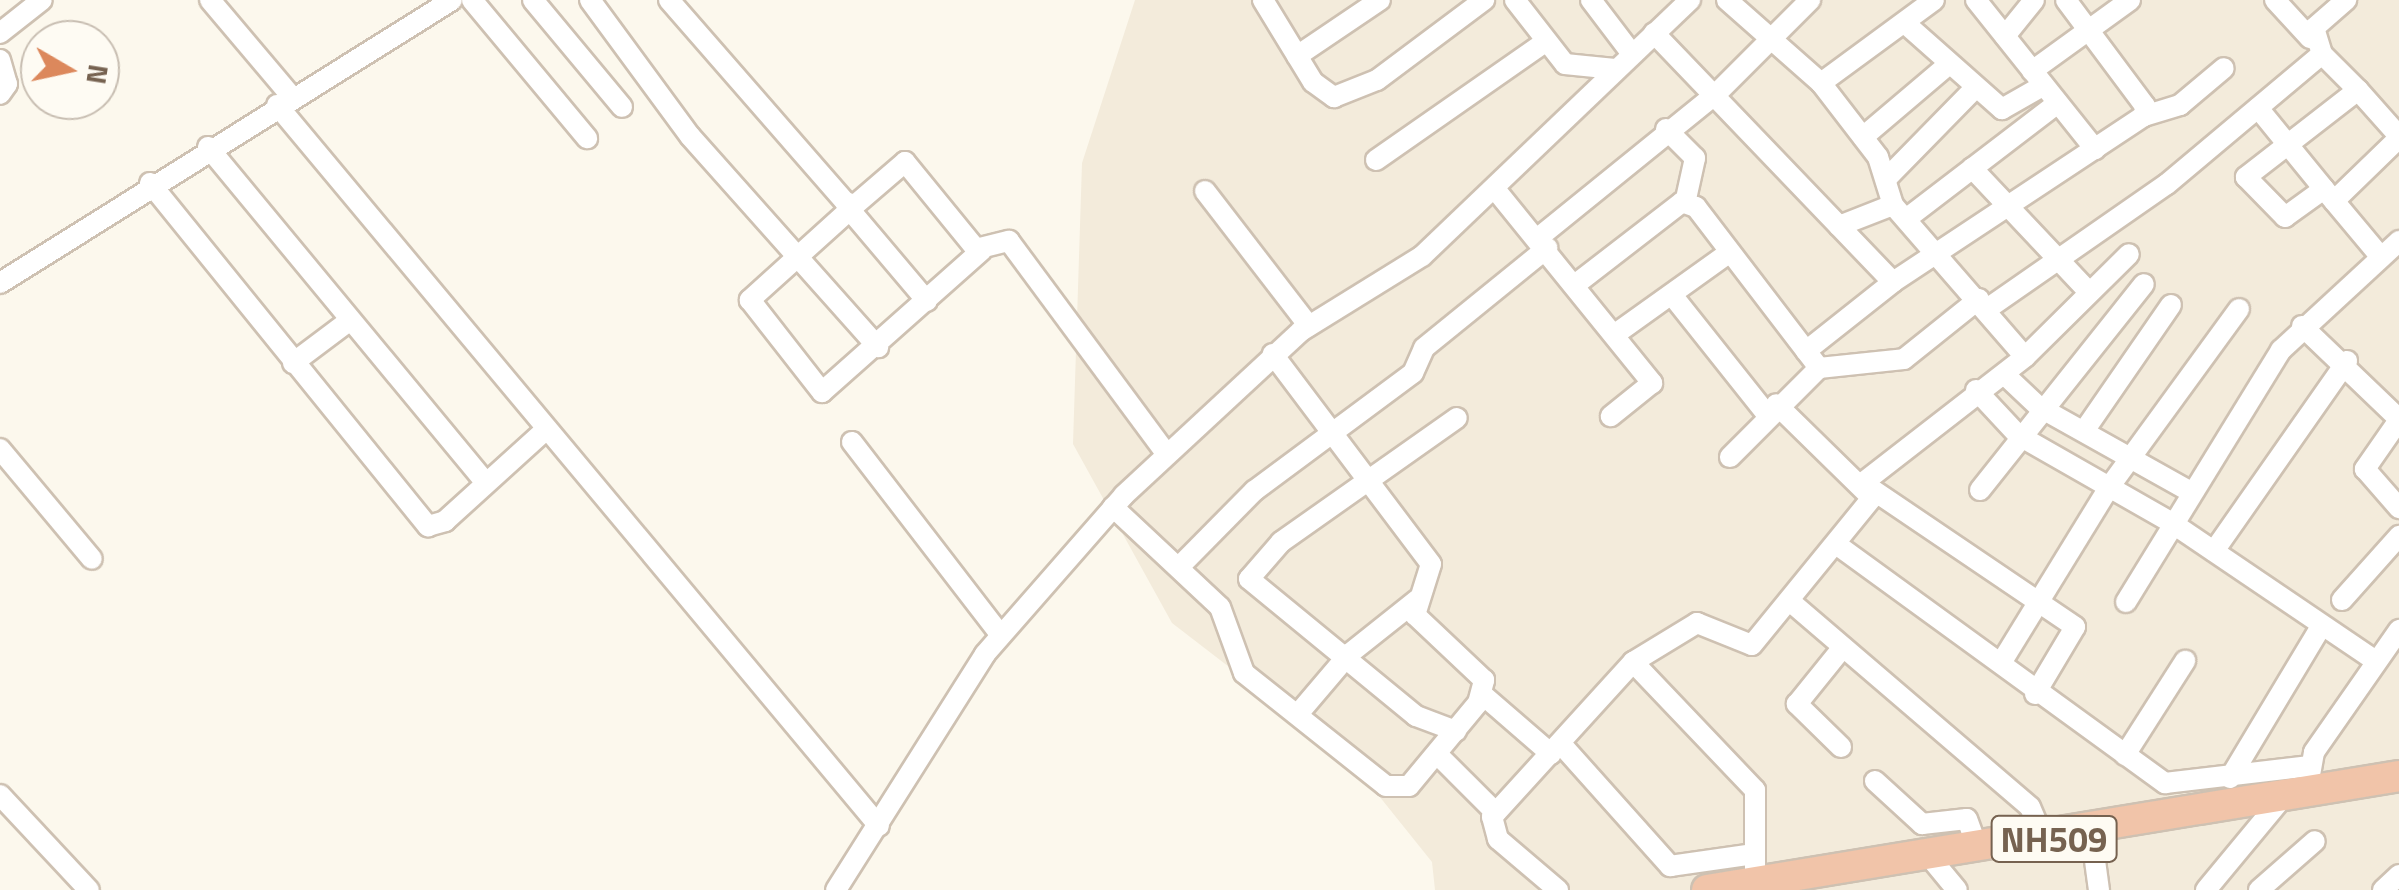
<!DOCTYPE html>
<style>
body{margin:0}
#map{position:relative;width:2399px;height:890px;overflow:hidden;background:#fcf8ed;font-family:"Titillium Web",sans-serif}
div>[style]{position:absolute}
.residential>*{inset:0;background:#f3ebdb}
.roads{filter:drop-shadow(2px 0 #cec1b2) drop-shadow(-2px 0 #cec1b2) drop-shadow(0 2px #cec1b2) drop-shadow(0 -2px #cec1b2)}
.minor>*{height:20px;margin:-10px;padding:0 10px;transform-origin:10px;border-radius:10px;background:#fff}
.highway>*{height:30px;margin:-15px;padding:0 15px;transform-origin:15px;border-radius:15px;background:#f1c4a9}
span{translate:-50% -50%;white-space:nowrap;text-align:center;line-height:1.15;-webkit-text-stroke:10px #fefbf3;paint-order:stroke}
.shield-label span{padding:2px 8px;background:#fefbf3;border:2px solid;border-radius:8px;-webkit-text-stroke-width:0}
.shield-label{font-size:35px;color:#766250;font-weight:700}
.north{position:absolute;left:20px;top:20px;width:100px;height:100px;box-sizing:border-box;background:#fefbf3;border:2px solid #c8beb2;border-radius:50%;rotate:99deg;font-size:28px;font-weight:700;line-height:40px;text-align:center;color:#766250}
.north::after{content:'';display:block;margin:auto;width:35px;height:45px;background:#dc885c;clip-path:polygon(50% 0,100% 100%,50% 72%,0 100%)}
</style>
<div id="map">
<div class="residential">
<div style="clip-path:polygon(1135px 0,2399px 0,2399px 890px,1435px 890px,1432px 862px,1351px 761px,1172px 623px,1073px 444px,1082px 163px)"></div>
</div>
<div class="roads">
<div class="minor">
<div style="left:210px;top:0;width:126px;rotate:49.8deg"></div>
<div style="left:472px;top:0;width:180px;rotate:50.2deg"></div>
<div style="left:533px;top:0;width:139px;rotate:50.2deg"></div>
<div style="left:590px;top:0;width:169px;rotate:53.7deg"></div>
<div style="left:690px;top:136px;width:283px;rotate:48.3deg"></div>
<div style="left:669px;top:0;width:268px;rotate:48.9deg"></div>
<div style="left:845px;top:202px;width:10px;rotate:17deg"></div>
<div style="left:855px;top:205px;width:66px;rotate:-40.7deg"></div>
<div style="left:905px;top:162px;width:112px;rotate:50.8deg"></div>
<div style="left:976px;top:249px;width:34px;rotate:-14deg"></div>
<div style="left:1009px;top:241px;width:264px;rotate:53.5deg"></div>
<div style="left:1263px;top:0;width:96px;rotate:58.6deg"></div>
<div style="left:1313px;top:82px;width:26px;rotate:36deg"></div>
<div style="left:1334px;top:97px;width:46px;rotate:-21.6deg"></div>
<div style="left:1377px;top:80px;width:134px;rotate:-36.8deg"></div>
<div style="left:1515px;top:0;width:81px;rotate:52deg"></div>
<div style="left:1565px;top:64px;width:50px;rotate:5.7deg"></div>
<div style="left:1591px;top:0;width:68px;rotate:52.8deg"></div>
<div style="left:1727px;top:0;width:125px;rotate:41.4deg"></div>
<div style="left:1821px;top:83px;width:140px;rotate:-36.3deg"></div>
<div style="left:1976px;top:0;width:191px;rotate:51.4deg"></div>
<div style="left:2275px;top:0;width:52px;rotate:47.4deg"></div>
<div style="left:1907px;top:25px;width:127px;rotate:41.5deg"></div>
<div style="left:2002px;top:109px;width:48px;rotate:-29.7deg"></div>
<div style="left:0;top:33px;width:53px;rotate:-38.2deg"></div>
<div style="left:1654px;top:33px;width:345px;rotate:46.2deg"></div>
<div style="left:1893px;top:282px;width:301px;rotate:-33.5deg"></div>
<div style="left:2144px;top:116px;width:10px;rotate:-84deg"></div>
<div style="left:2145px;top:106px;width:132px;rotate:-126.7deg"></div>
<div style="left:2005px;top:36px;width:46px;rotate:-51.1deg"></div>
<div style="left:2322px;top:54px;width:27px;rotate:-107deg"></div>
<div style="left:2314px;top:28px;width:43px;rotate:-41.2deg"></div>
<div style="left:1297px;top:56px;width:100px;rotate:-34deg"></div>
<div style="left:0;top:60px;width:25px;rotate:74deg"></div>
<div style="left:7px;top:84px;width:12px;rotate:125deg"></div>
<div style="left:2032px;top:71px;width:121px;rotate:-35.9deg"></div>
<div style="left:1821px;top:83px;width:93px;rotate:52.4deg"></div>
<div style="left:1878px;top:157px;width:50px;rotate:72.6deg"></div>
<div style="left:1893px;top:205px;width:201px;rotate:49deg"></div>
<div style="left:2358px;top:90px;width:62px;rotate:48.3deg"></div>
<div style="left:277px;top:105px;width:939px;rotate:50.14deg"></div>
<div style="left:2258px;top:108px;width:104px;rotate:50.8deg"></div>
<div style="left:2144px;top:116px;width:38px;rotate:-17deg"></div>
<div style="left:2180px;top:105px;width:57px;rotate:-40.1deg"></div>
<div style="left:1666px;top:129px;width:41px;rotate:45deg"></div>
<div style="left:1695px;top:158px;width:42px;rotate:102.4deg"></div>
<div style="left:1863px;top:137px;width:113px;rotate:-40.3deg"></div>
<div style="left:208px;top:147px;width:436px;rotate:50.4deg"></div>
<div style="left:1376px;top:160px;width:206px;rotate:-34.9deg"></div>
<div style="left:1972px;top:168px;width:170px;rotate:46.7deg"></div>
<div style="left:1886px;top:179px;width:127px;rotate:-45.6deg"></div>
<div style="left:150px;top:183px;width:442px;rotate:51deg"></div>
<div style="left:428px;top:526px;width:18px;rotate:-16deg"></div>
<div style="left:445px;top:521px;width:132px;rotate:-42.2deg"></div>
<div style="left:1495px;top:189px;width:250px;rotate:51deg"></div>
<div style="left:1652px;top:383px;width:53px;rotate:141.2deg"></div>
<div style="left:1205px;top:191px;width:170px;rotate:52.4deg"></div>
<div style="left:2334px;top:201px;width:91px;rotate:-44.1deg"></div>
<div style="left:855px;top:205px;width:142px;rotate:137.9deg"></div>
<div style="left:750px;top:300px;width:117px;rotate:52deg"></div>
<div style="left:822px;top:392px;width:214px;rotate:-41.6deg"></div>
<div style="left:850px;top:210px;width:119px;rotate:49.8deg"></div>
<div style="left:1910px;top:216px;width:186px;rotate:-37.4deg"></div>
<div style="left:1839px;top:226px;width:58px;rotate:-21.3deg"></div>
<div style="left:1538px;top:238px;width:230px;rotate:-39deg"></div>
<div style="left:1717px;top:93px;width:132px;rotate:-45deg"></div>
<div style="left:0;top:283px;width:533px;rotate:-32.05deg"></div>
<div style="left:1576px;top:284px;width:134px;rotate:-37.7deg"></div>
<div style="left:1682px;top:202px;width:15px;rotate:20deg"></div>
<div style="left:1696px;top:207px;width:203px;rotate:52.6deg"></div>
<div style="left:1819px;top:368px;width:126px;rotate:135deg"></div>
<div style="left:1672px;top:295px;width:151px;rotate:51.5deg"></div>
<div style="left:1987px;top:309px;width:219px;rotate:-34.8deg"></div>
<div style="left:2167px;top:184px;width:202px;rotate:-40deg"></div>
<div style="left:2322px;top:54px;width:51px;rotate:45deg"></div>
<div style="left:2358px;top:90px;width:142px;rotate:142.2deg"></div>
<div style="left:2246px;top:177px;width:56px;rotate:45.7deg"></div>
<div style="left:2285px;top:217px;width:48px;rotate:-35.7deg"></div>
<div style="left:2324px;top:189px;width:87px;rotate:50.1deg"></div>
<div style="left:2302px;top:326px;width:134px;rotate:43.8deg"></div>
<div style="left:1614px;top:335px;width:139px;rotate:-35.6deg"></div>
<div style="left:1806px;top:351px;width:111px;rotate:-38.4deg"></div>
<div style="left:293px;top:363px;width:70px;rotate:-36.9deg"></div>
<div style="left:1819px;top:368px;width:85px;rotate:-6deg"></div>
<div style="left:1904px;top:359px;width:96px;rotate:-38.7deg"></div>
<div style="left:2004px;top:374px;width:48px;rotate:43.3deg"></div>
<div style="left:2039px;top:407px;width:172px;rotate:29.2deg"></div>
<div style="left:1976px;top:390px;width:62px;rotate:47deg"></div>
<div style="left:2018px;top:435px;width:174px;rotate:29.7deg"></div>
<div style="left:2169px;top:521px;width:250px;rotate:34.1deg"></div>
<div style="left:2399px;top:420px;width:60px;rotate:124.8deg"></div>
<div style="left:2365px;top:469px;width:52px;rotate:48.9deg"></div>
<div style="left:2084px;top:431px;width:153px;rotate:-55.4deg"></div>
<div style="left:852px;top:442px;width:242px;rotate:52.4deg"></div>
<div style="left:0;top:449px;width:143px;rotate:50.1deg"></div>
<div style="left:1864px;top:482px;width:204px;rotate:-37.8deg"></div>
<div style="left:2025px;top:357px;width:146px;rotate:-44.7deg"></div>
<div style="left:1873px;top:490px;width:244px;rotate:34.1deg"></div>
<div style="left:2075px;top:627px;width:78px;rotate:120.8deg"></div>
<div style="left:1980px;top:490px;width:263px;rotate:-51.5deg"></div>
<div style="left:1113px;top:507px;width:146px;rotate:43.1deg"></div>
<div style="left:1220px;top:607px;width:70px;rotate:70deg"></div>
<div style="left:1244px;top:673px;width:181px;rotate:38.5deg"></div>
<div style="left:1386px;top:786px;width:23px"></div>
<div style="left:1409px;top:786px;width:108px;rotate:-50.3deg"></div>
<div style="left:1478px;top:703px;width:24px;rotate:-75deg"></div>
<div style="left:1484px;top:680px;width:95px;rotate:-136.7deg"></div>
<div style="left:1415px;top:615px;width:53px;rotate:-72.6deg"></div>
<div style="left:1431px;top:564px;width:263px;rotate:-127deg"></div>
<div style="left:1840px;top:547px;width:402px;rotate:36deg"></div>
<div style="left:2165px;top:783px;width:146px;rotate:-6.7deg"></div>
<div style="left:2214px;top:551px;width:232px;rotate:-55deg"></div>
<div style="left:1179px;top:567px;width:107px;rotate:-45.4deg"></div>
<div style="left:1254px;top:491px;width:198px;rotate:-36.6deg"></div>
<div style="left:1413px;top:373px;width:27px;rotate:-66deg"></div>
<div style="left:1424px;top:348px;width:159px;rotate:-39.1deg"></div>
<div style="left:2342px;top:600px;width:86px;rotate:-48.3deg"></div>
<div style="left:2126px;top:602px;width:296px;rotate:-58.4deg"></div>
<div style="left:2281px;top:350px;width:161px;rotate:-42.7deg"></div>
<div style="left:1792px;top:603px;width:313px;rotate:40.6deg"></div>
<div style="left:2030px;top:807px;width:36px;rotate:67deg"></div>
<div style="left:1633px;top:662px;width:177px;rotate:46.4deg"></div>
<div style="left:1755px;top:790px;width:93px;rotate:90deg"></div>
<div style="left:2001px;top:663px;width:208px;rotate:-58.4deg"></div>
<div style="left:2110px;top:486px;width:219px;rotate:-53.9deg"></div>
<div style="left:1483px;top:695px;width:90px;rotate:40.9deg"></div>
<div style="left:1298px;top:714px;width:79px;rotate:-49.6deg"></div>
<div style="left:1349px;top:654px;width:87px;rotate:-38.5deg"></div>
<div style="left:1456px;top:731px;width:43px;rotate:-159.4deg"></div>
<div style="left:1416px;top:716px;width:216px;rotate:-140.6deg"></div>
<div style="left:1249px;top:579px;width:49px;rotate:-49.1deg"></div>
<div style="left:1281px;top:542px;width:215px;rotate:-35.2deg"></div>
<div style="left:1561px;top:744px;width:164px;rotate:48.2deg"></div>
<div style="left:1670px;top:866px;width:85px;rotate:-8.1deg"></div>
<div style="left:1841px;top:747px;width:62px;rotate:-135.7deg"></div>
<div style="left:1797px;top:704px;width:73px;rotate:-51.1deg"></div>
<div style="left:1437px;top:754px;width:83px;rotate:45deg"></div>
<div style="left:2125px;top:755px;width:112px;rotate:-57.4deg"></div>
<div style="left:2310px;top:775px;width:23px;rotate:-80deg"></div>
<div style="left:2314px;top:752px;width:149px;rotate:-55.1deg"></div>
<div style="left:2230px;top:778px;width:175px;rotate:-59deg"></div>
<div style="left:1875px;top:781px;width:64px;rotate:42.5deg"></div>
<div style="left:1922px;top:824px;width:45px;rotate:-6.3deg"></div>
<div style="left:1967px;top:819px;width:32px;rotate:70deg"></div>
<div style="left:0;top:795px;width:130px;rotate:46.9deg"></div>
<div style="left:2091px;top:831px;width:60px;rotate:82.3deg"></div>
<div style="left:1928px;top:855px;width:45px;rotate:50.4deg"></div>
<div style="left:836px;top:890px;width:279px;rotate:-57.7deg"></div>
<div style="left:985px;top:654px;width:211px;rotate:-48.8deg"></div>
<div style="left:1124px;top:495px;width:241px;rotate:-42.8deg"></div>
<div style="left:1301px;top:331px;width:142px;rotate:-31.8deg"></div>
<div style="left:1422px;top:256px;width:371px;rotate:-43.7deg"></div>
<div style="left:1558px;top:890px;width:79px;rotate:-139.6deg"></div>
<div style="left:1498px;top:839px;width:23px;rotate:-105deg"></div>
<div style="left:1492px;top:817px;width:210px;rotate:-47.7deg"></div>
<div style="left:1633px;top:662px;width:75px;rotate:-31.4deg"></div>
<div style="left:1697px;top:623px;width:59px;rotate:21.8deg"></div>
<div style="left:1752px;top:645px;width:190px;rotate:-50.8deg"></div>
<div style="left:1872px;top:498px;width:134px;rotate:-135.6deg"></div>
<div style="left:2206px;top:890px;width:121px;rotate:-50.4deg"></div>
<div style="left:2259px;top:890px;width:74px;rotate:-41.2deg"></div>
<div style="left:2383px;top:890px;width:22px;rotate:-43deg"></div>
</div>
<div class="highway">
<div style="left:1707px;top:890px;width:701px;rotate:-9.35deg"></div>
</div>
</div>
<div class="shield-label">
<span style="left:2054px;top:839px">NH509</span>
</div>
<div class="north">N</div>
</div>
